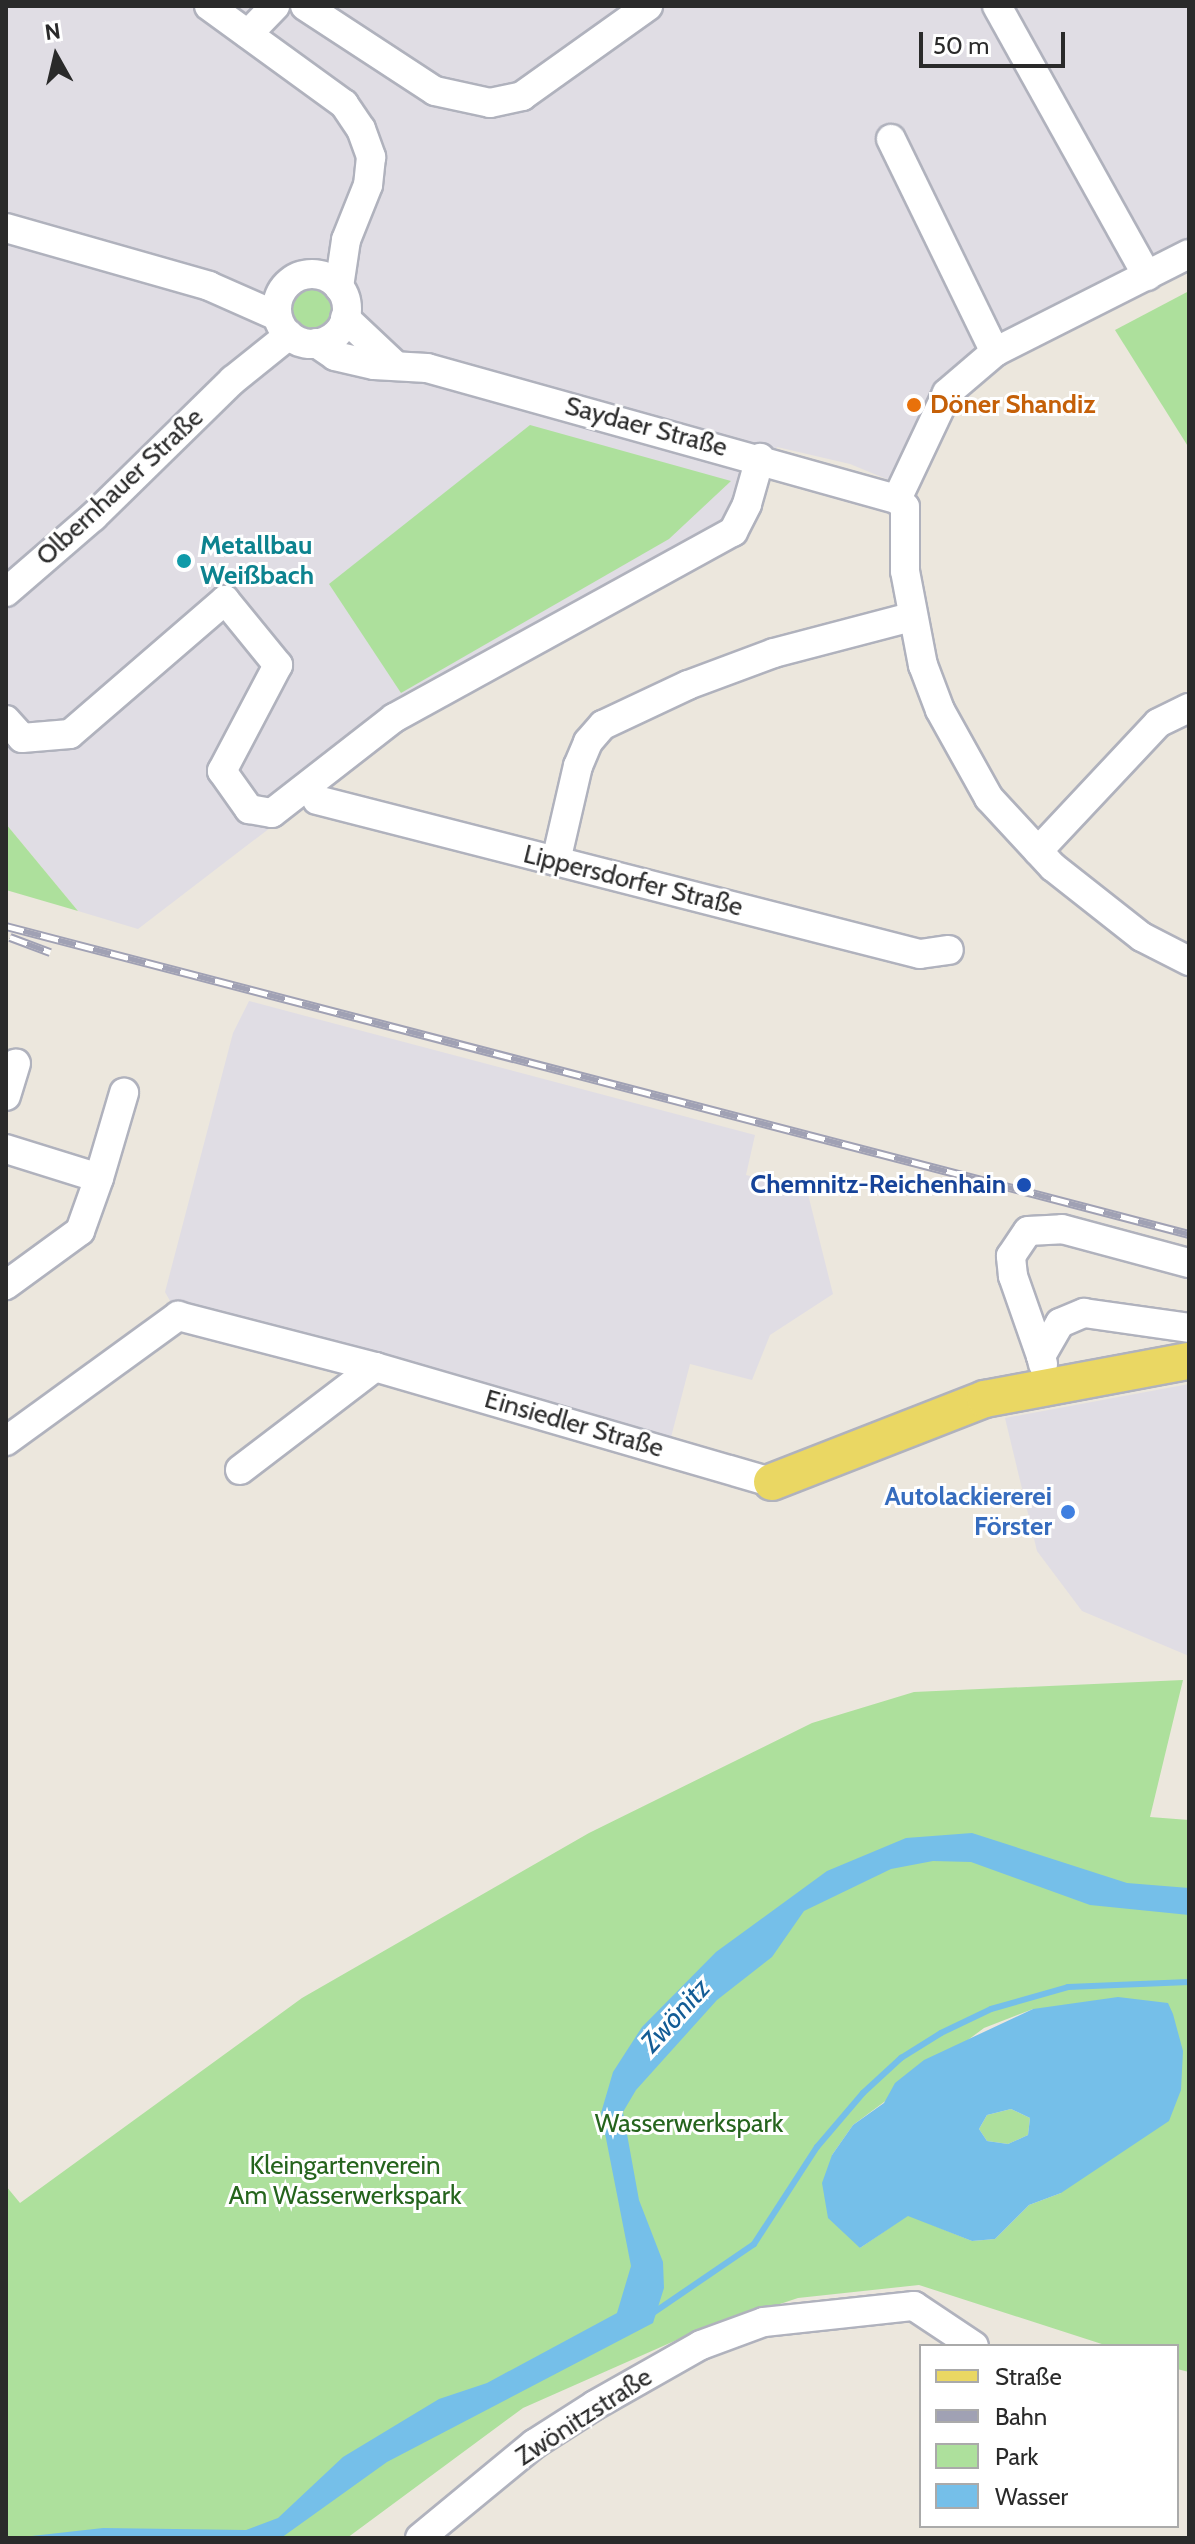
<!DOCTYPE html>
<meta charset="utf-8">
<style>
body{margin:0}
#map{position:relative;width:1195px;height:2544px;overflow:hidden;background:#ece7dd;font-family:Cabin,sans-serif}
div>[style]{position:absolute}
.industrial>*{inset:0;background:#e0dde4}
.green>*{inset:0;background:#ade09c}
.round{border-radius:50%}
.water>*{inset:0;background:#75bfe9}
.stream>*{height:6px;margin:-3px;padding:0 3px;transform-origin:3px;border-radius:3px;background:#75bfe9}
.roads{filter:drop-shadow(2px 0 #b0b2bd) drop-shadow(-2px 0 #b0b2bd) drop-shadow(0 2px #b0b2bd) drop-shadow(0 -2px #b0b2bd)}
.minor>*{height:28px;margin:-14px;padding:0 14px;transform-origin:14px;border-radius:14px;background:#fff}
.minor>.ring{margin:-14px;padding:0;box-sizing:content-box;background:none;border:28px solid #fff;border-radius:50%}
.major>*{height:36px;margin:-18px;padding:0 18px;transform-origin:18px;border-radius:18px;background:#ead763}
.rail>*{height:9px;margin-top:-4.5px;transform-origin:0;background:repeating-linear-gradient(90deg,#fff 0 18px,#a0a1b4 0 36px);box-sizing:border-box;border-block:2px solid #a0a1b4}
.dots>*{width:22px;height:22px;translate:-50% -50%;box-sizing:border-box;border:4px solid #fff;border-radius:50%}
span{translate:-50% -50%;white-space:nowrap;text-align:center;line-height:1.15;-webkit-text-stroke:6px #fff;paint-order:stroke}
.food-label{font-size:26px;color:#c56008;font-weight:700}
.left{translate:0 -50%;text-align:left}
.street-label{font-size:26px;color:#2a2a2a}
.culture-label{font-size:26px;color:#0d838f;font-weight:700}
.transit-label{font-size:26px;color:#164399;font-weight:700}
.right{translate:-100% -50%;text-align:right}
.shop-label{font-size:26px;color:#366cbe;font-weight:700}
.park-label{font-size:26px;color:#25641d}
.water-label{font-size:28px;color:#135c95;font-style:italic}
.frame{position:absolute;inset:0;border:8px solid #2a2a2a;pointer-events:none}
.legend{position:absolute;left:919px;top:2344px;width:260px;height:184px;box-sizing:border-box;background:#fff;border:2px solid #aaa;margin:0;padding:10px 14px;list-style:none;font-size:24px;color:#2a2a2a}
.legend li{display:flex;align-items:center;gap:16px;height:40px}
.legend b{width:40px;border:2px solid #aaa}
.north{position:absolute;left:16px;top:16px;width:80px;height:80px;-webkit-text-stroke:6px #fff;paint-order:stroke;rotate:352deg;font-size:22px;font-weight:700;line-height:32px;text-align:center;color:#2a2a2a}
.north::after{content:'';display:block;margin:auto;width:28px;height:36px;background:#2a2a2a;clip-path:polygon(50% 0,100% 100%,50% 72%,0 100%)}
.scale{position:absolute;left:919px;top:32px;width:146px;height:36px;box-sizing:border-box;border:4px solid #2a2a2a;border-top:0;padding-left:10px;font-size:24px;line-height:28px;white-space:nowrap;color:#2a2a2a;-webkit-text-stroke:6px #fff;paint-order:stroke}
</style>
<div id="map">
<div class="industrial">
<div style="clip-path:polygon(6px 6px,1189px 6px,1189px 269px,1016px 356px,963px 392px,918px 492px,850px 464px,777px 447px,716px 547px,420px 713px,138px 929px,78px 911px,6px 824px)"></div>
<div style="clip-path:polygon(249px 1001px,755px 1135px,746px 1175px,807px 1190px,833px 1294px,770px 1335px,752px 1380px,690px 1364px,668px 1449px,178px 1315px,165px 1292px,233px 1033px)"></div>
<div style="clip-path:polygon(1189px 1384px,1189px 1656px,1082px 1611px,1037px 1551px,1005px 1418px)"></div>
</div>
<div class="green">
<div class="round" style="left:292px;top:289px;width:40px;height:40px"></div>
<div style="clip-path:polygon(1189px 291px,1189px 448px,1115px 330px)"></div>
<div style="clip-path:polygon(530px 425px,731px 481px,669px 539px,401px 693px,329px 584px)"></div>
<div style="clip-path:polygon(6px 824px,78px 911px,6px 890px)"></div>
<div style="clip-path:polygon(evenodd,1183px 1680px,1150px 1817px,1189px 1820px,1189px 2372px,1177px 2369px,1177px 2346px,1108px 2346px,919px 2285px,798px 2298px,688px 2335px,523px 2408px,347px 2538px,6px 2538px,6px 2186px,20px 2203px,302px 1998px,589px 1833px,812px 1723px,914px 1692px,1183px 1680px,1033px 2009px,1061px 2193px,1029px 2205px,995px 2239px,972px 2241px,908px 2215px,860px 2248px,832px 2155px,853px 2125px,984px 2028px,1033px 2009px)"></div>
<div style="clip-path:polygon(1011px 2109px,1030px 2118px,1028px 2135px,1008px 2144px,987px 2141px,979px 2129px,987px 2115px)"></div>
</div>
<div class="water">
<div style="clip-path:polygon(972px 1833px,1127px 1883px,1189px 1888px,1189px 1915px,1090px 1905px,971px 1862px,933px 1861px,891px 1869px,804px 1911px,772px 1957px,717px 2000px,636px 2090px,623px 2112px,639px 2200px,663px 2262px,664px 2288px,653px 2323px,387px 2462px,281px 2538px,14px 2538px,103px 2528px,246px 2530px,278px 2518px,343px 2457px,439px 2399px,487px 2383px,617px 2313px,631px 2266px,601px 2113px,613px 2072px,642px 2027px,716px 1952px,827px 1871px,906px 1838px)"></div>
<div style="clip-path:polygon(evenodd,1118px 1997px,1168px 2003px,1173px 2014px,1183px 2051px,1181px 2090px,1169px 2121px,1061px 2193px,1029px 2205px,995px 2239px,972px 2241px,908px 2216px,860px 2248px,828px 2218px,822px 2183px,832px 2155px,853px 2125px,884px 2103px,895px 2083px,924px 2060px,1033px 2009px,1118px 1997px,1011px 2109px,1030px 2118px,1028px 2135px,1008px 2144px,987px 2141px,979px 2129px,987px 2115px,1011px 2109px)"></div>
</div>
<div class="stream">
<div style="left:653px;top:2313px;width:122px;rotate:-34.3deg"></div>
<div style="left:754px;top:2244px;width:116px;rotate:-57deg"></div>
<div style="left:817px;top:2147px;width:71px;rotate:-49.6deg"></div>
<div style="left:863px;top:2093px;width:52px;rotate:-42.6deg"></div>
<div style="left:901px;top:2058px;width:47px;rotate:-32deg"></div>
<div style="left:941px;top:2033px;width:55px;rotate:-25.6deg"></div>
<div style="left:991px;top:2009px;width:80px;rotate:-15.9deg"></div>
<div style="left:1068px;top:1987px;width:121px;rotate:-2.4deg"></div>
</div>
<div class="roads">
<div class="minor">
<div style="left:209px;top:6px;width:167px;rotate:36deg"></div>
<div style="left:344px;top:104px;width:30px;rotate:56deg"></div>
<div style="left:361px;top:129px;width:30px;rotate:70deg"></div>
<div style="left:371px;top:157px;width:28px;rotate:96deg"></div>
<div style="left:368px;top:185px;width:59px;rotate:111.8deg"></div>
<div style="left:346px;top:240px;width:48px;rotate:98.5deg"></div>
<div style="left:305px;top:6px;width:155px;rotate:33.2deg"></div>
<div style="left:435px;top:91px;width:56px;rotate:12.3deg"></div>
<div style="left:490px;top:103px;width:33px;rotate:-12deg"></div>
<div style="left:522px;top:96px;width:155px;rotate:-35.5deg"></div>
<div style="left:997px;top:6px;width:309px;rotate:60.9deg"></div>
<div style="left:248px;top:34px;width:39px;rotate:-46deg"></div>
<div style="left:891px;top:139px;width:237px;rotate:64deg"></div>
<div style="left:6px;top:228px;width:211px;rotate:15.9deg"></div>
<div style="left:209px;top:286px;width:74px;rotate:23.8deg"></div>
<div class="ring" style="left:277px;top:274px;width:42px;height:42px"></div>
<div style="left:345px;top:318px;width:66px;rotate:43.2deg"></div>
<div style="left:316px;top:343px;width:23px;rotate:34deg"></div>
<div style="left:335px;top:356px;width:40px;rotate:13deg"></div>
<div style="left:374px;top:365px;width:53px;rotate:3.2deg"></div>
<div style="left:427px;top:368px;width:488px;rotate:15.6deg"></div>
<div style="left:897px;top:499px;width:11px;rotate:45deg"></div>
<div style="left:905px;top:507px;width:64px;rotate:90deg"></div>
<div style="left:905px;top:571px;width:96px;rotate:79.2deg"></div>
<div style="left:923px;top:665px;width:48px;rotate:69.3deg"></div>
<div style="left:940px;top:710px;width:101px;rotate:60.9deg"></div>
<div style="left:989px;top:798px;width:94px;rotate:47.2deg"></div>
<div style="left:1053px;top:867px;width:113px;rotate:38.2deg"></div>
<div style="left:1142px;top:937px;width:53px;rotate:27.1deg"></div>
<div style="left:897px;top:499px;width:117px;rotate:-64.7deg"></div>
<div style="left:947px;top:393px;width:63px;rotate:-40.5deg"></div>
<div style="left:995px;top:352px;width:217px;rotate:-26.8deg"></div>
<div style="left:6px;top:592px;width:115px;rotate:-40.8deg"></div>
<div style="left:93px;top:517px;width:196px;rotate:-44.4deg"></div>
<div style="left:233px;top:380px;width:72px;rotate:-38.8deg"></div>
<div style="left:6px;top:720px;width:24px;rotate:48deg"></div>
<div style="left:22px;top:738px;width:48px;rotate:-4.8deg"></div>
<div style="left:70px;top:734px;width:205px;rotate:-40.8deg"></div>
<div style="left:225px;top:600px;width:84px;rotate:50.8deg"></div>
<div style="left:278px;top:665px;width:120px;rotate:117.8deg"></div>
<div style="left:222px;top:771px;width:47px;rotate:54.6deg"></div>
<div style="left:249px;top:809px;width:23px;rotate:10deg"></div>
<div style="left:272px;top:813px;width:155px;rotate:-37.9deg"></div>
<div style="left:394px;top:718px;width:387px;rotate:-28.8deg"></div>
<div style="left:733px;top:532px;width:31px;rotate:-63deg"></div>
<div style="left:747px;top:504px;width:48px;rotate:-74.2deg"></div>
<div style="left:317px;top:800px;width:622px;rotate:14.33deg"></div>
<div style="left:920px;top:954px;width:29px;rotate:-8deg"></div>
<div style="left:1038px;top:851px;width:175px;rotate:-46.8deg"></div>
<div style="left:1158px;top:723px;width:34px;rotate:-26deg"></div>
<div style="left:556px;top:861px;width:98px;rotate:-77deg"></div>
<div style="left:578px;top:766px;width:26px;rotate:-67deg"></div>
<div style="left:588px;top:742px;width:23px;rotate:-49deg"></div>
<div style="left:603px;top:725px;width:94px;rotate:-25.2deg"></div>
<div style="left:688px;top:685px;width:92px;rotate:-20.4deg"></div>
<div style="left:774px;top:653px;width:142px;rotate:-14.7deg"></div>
<div style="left:6px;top:1096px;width:34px;rotate:-73deg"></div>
<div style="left:6px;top:1149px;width:97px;rotate:17.3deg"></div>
<div style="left:99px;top:1178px;width:56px;rotate:109.7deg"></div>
<div style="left:80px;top:1231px;width:92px;rotate:143.9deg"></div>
<div style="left:99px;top:1178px;width:89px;rotate:-73.6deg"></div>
<div style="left:1041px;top:1356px;width:85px;rotate:-109.3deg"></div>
<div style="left:1013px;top:1276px;width:20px;rotate:-96deg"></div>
<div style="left:1011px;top:1256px;width:30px;rotate:-56deg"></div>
<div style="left:1028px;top:1231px;width:34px;rotate:-3deg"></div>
<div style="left:1062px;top:1229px;width:131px;rotate:15deg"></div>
<div style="left:1043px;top:1364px;width:8px;rotate:-104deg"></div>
<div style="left:1041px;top:1356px;width:38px;rotate:-60deg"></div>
<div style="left:1060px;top:1323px;width:26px;rotate:-23deg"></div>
<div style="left:1084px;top:1313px;width:106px;rotate:8.1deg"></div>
<div style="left:6px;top:1441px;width:213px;rotate:-36deg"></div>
<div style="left:178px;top:1316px;width:203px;rotate:14.5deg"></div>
<div style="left:375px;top:1367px;width:413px;rotate:16.2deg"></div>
<div style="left:240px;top:1470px;width:170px;rotate:-37.3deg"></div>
<div style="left:420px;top:2538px;width:148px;rotate:-39.5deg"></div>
<div style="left:534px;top:2444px;width:72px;rotate:-32.6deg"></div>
<div style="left:595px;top:2405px;width:122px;rotate:-29.5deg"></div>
<div style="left:701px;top:2345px;width:67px;rotate:-20.1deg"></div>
<div style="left:764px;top:2322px;width:151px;rotate:-6.1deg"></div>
<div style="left:914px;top:2306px;width:72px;rotate:33.7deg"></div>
</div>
<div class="major">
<div style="left:772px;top:1482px;width:229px;rotate:-21.3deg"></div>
<div style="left:985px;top:1399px;width:208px;rotate:-10.6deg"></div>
</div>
</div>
<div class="rail">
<div style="left:6px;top:926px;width:1222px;rotate:14.59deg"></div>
<div style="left:10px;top:937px;width:43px;rotate:20.6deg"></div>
</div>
<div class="dots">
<div style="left:914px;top:405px;background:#e8710a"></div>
<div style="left:184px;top:561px;background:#0f9aa8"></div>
<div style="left:1024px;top:1185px;background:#1a4fb4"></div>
<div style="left:1068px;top:1512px;background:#3f7fe0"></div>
</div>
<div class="food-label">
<span class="left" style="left:930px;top:405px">Döner Shandiz</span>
</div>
<div class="street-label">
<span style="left:646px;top:427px;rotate:15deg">Saydaer Straße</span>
<span style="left:120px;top:487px;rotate:-43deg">Olbernhauer Straße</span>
<span style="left:633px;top:881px;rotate:14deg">Lippersdorfer Straße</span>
<span style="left:574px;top:1424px;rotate:16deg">Einsiedler Straße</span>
<span style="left:584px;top:2417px;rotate:-33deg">Zwönitzstraße</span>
</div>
<div class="culture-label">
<span class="left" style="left:200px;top:561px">Metallbau<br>Weißbach</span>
</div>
<div class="transit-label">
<span class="right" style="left:1006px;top:1185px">Chemnitz-Reichenhain</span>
</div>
<div class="shop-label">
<span class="right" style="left:1052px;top:1512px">Autolackiererei<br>Förster</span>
</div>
<div class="park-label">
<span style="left:689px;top:2124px">Wasserwerkspark</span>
<span style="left:345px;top:2181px">Kleingartenverein<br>Am Wasserwerkspark</span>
</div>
<div class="water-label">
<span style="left:675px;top:2015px;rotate:-48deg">Zwönitz</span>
</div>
<div class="frame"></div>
<ul class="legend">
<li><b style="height:10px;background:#ead763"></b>Straße</li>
<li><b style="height:10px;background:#a0a1b4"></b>Bahn</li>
<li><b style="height:22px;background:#ade09c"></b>Park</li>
<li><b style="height:22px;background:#75bfe9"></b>Wasser</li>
</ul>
<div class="north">N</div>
<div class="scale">50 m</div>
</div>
